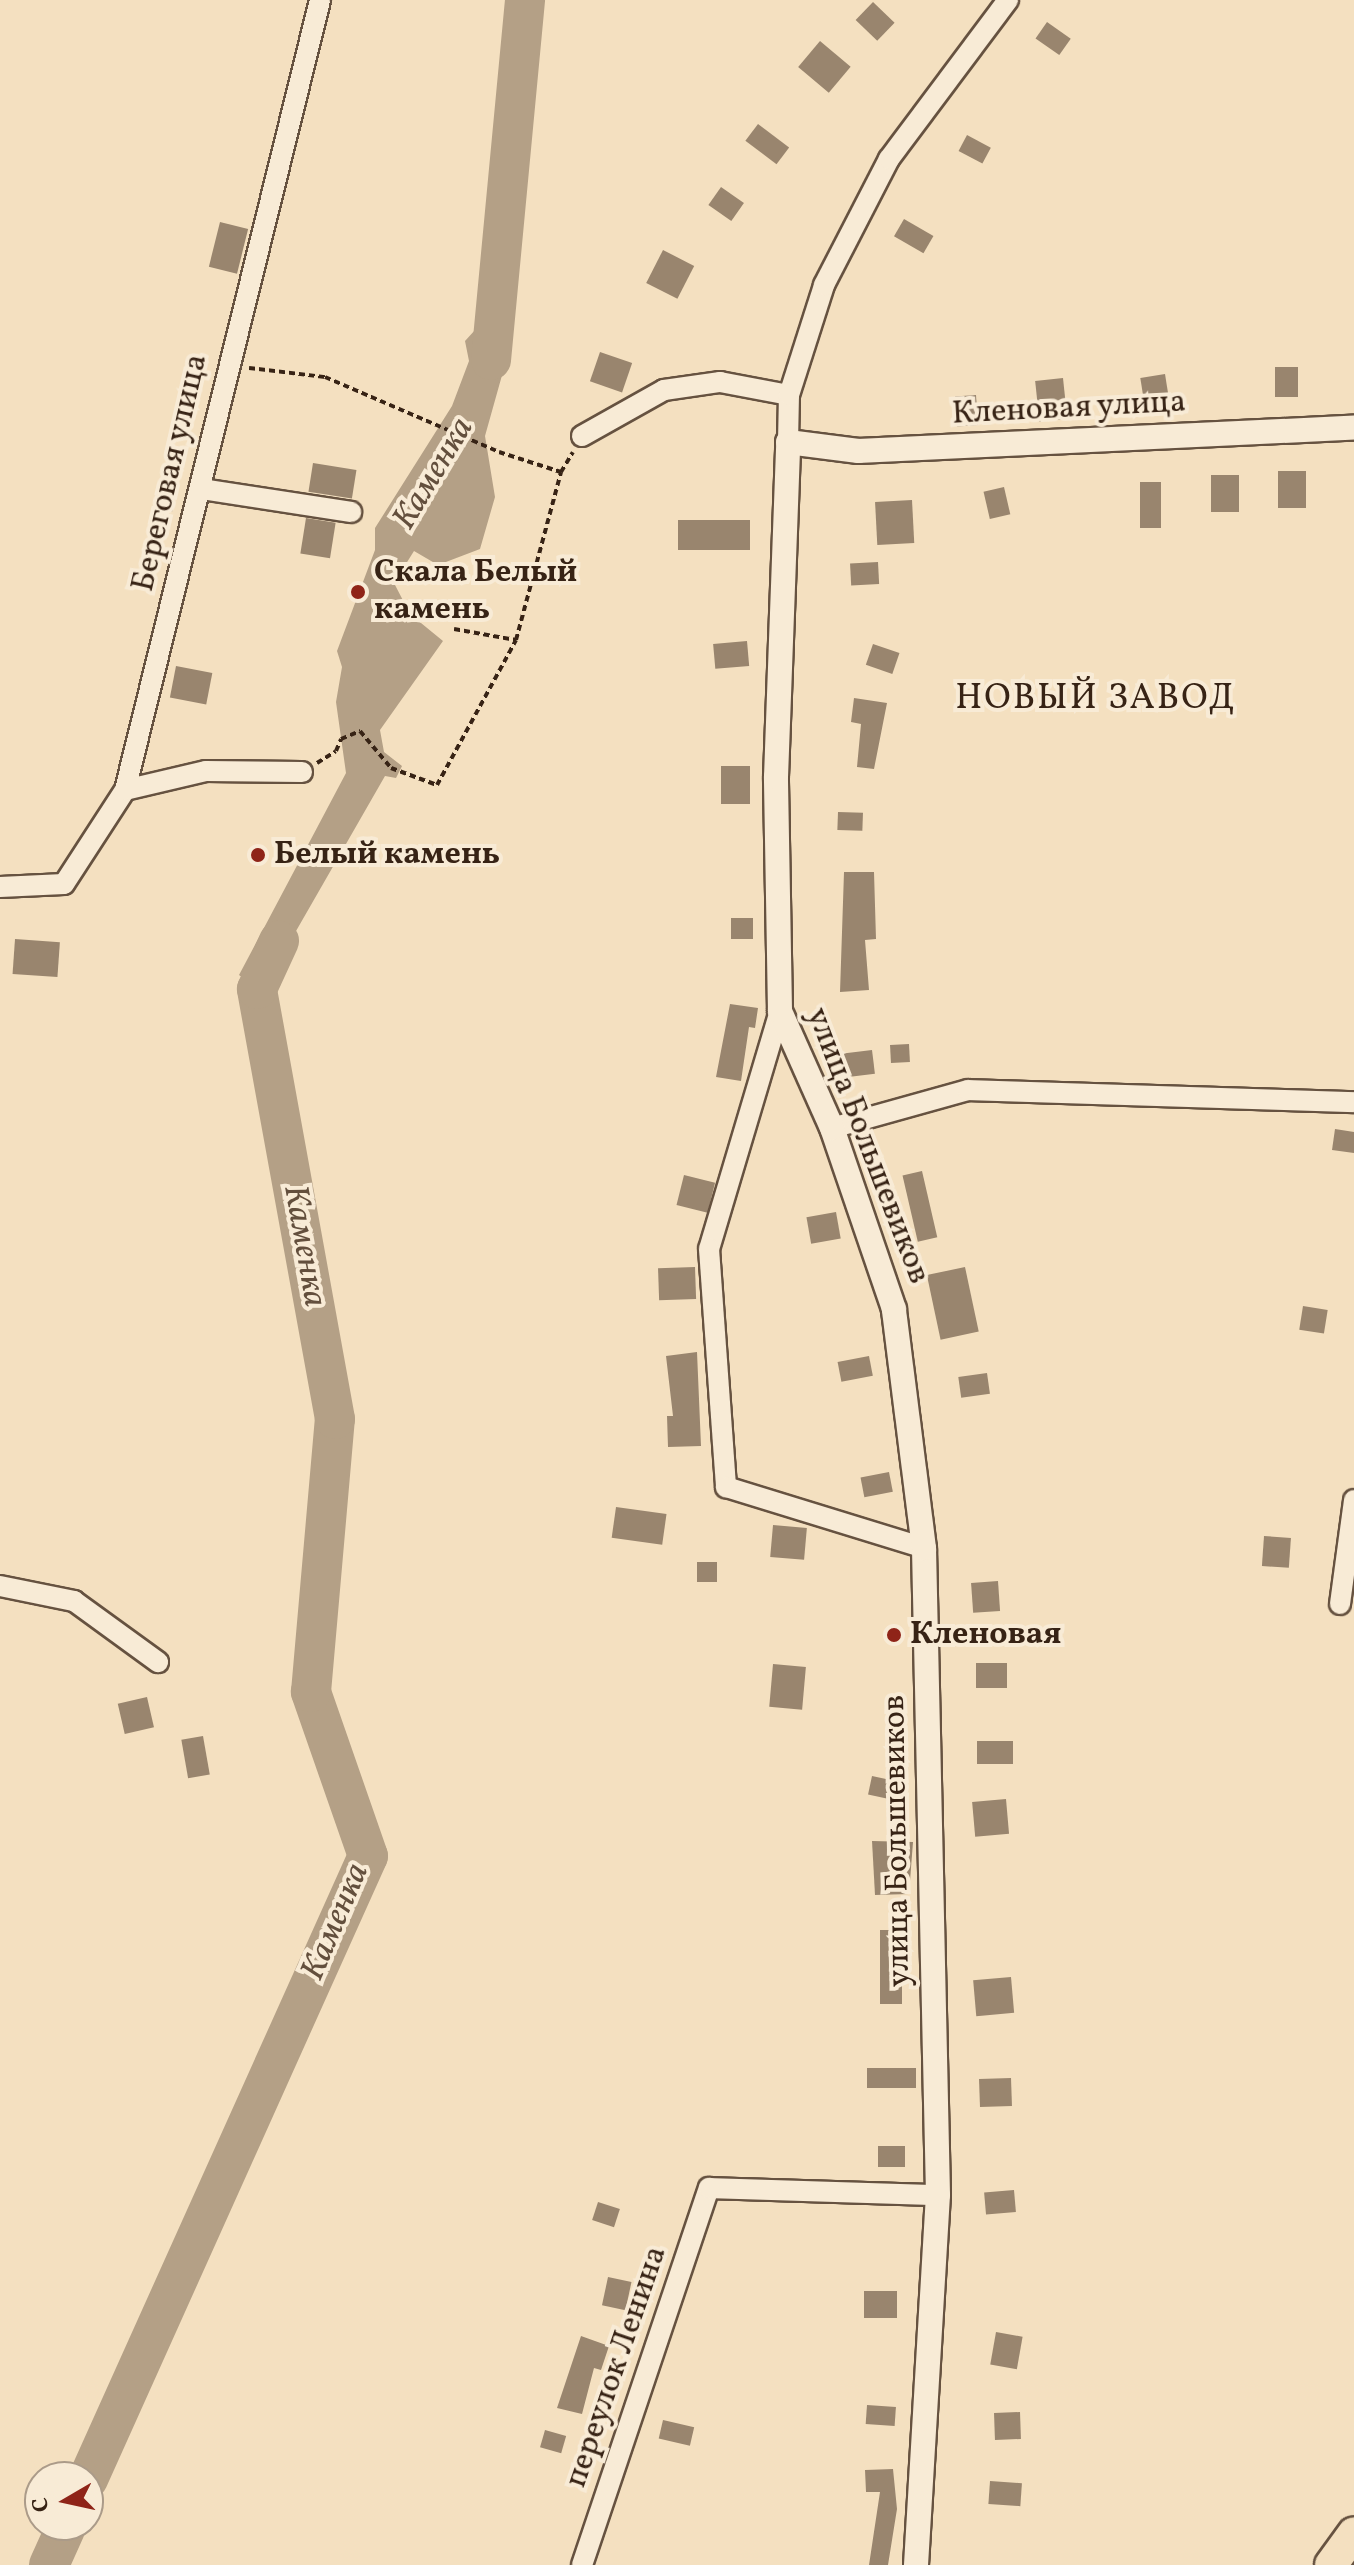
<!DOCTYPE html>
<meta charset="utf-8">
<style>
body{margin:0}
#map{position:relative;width:1354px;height:2565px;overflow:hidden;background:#f4e0c0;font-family:Vollkorn,serif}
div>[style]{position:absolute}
.water>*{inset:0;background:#b4a086}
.river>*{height:40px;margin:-20px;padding:0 20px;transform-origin:20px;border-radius:20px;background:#b4a086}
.building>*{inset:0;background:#99856e;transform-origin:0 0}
.path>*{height:4px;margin-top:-2px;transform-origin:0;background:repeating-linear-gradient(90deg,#372315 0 6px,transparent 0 10px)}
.roads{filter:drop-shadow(2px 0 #665240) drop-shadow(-2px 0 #665240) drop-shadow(0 2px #665240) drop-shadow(0 -2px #665240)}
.minor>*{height:20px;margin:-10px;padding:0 10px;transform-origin:10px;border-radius:10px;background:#f8ebd6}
.tertiary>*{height:24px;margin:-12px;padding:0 12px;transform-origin:12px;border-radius:12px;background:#f8ebd6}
.primary>*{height:32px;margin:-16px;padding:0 16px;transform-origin:16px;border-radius:16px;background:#f4e0c0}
.dots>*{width:22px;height:22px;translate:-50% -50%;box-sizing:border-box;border:4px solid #f8ebd6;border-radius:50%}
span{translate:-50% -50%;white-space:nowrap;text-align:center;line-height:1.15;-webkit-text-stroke:8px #f8ebd6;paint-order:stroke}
.street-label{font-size:32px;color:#372315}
.poi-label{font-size:32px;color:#372315;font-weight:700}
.left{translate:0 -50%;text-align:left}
.water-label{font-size:34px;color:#634f3d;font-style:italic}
.quarter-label{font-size:36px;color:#372315;letter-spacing:2px}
.north{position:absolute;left:24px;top:2461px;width:80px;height:80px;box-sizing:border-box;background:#f8ebd6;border:2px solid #ab9b89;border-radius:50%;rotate:261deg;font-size:22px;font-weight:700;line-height:32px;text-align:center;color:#372315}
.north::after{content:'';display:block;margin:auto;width:28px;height:36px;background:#8f2418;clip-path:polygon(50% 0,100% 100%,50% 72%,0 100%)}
</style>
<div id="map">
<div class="water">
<div style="clip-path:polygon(496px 307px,513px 336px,485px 436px,495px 497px,480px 549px,438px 565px,414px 551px,394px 583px,410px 614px,443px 641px,380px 730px,384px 752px,402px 766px,396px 778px,385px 776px,288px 945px,280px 986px,257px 989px,239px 975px,346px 773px,336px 702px,342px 667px,337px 651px,375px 550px,375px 528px,452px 406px,469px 361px,465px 341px)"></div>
</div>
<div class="river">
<div style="left:491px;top:360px;width:362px;rotate:-84.6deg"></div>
<div style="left:88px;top:2479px;width:683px;rotate:-65.8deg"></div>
<div style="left:368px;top:1856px;width:174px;rotate:-109.2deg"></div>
<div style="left:311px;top:1692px;width:274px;rotate:-85deg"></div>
<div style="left:335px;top:1419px;width:437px;rotate:-100.3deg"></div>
<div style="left:257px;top:989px;width:53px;rotate:-65.4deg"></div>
<div style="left:49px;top:2565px;width:44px;rotate:-65.8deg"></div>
</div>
<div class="building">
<div style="left:873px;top:2px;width:30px;height:25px;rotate:44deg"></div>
<div style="left:1047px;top:22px;width:29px;height:20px;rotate:35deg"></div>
<div style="left:820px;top:41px;width:40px;height:34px;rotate:40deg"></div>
<div style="left:758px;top:124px;width:39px;height:21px;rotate:37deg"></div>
<div style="left:967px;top:135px;width:27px;height:18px;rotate:28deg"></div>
<div style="left:721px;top:187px;width:28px;height:22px;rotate:35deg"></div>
<div style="left:904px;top:219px;width:34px;height:20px;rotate:30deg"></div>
<div style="left:220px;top:222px;width:29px;height:46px;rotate:14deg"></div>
<div style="left:663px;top:250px;width:35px;height:37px;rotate:27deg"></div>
<div style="left:600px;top:352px;width:34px;height:31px;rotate:19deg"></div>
<div style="left:1275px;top:367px;width:23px;height:30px"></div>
<div style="left:1165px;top:374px;width:31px;height:25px;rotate:81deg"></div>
<div style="left:1063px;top:378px;width:41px;height:28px;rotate:84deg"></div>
<div style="left:976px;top:395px;width:30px;height:21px;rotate:86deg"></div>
<div style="left:313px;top:463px;width:44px;height:29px;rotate:9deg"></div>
<div style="left:1306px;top:471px;width:37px;height:28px;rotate:90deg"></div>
<div style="left:1239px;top:475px;width:37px;height:28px;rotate:90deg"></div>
<div style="left:1140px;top:482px;width:21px;height:46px"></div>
<div style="left:158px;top:487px;width:19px;height:21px;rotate:12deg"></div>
<div style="left:1004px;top:487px;width:28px;height:21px;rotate:77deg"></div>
<div style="left:912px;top:500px;width:43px;height:37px;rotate:87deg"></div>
<div style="left:306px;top:518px;width:30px;height:36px;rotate:9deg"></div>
<div style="left:678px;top:520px;width:72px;height:30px"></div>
<div style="left:878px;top:562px;width:22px;height:28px;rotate:87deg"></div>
<div style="left:747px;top:641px;width:25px;height:34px;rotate:85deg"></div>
<div style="left:873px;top:644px;width:28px;height:22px;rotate:19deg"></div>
<div style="left:176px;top:666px;width:37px;height:32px;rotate:11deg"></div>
<div style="clip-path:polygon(854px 698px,887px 703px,874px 769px,857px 767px,861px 724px,851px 722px)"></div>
<div style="left:721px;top:766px;width:29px;height:38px"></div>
<div style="left:838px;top:812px;width:25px;height:18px;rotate:2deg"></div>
<div style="clip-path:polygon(844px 872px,874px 872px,876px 939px,865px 940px,869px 990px,840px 992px)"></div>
<div style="left:731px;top:918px;width:22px;height:21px"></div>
<div style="left:15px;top:939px;width:45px;height:35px;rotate:4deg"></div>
<div style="clip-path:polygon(730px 1004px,758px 1008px,755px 1028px,749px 1027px,741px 1081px,716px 1077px)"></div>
<div style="left:909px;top:1044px;width:18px;height:19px;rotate:87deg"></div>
<div style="left:872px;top:1050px;width:24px;height:31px;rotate:83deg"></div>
<div style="clip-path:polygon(1335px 1129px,1354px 1132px,1354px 1153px,1332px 1150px)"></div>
<div style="left:922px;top:1171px;width:68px;height:20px;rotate:77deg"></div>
<div style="left:684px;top:1175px;width:32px;height:31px;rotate:14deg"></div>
<div style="left:836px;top:1212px;width:27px;height:30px;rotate:80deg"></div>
<div style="left:695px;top:1267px;width:32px;height:37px;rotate:88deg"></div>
<div style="left:965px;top:1267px;width:66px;height:39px;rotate:78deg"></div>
<div style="left:1303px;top:1306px;width:25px;height:24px;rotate:9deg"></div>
<div style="clip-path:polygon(697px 1352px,701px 1446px,668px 1447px,667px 1416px,673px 1416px,666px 1356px)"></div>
<div style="left:869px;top:1356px;width:20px;height:32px;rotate:79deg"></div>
<div style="left:987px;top:1373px;width:21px;height:29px;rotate:82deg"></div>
<div style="left:889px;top:1472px;width:20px;height:29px;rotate:79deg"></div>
<div style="left:616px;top:1507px;width:51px;height:31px;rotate:8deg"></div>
<div style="left:773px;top:1525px;width:34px;height:32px;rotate:5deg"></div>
<div style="left:1264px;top:1536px;width:27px;height:30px;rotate:4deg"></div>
<div style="left:697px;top:1562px;width:20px;height:20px"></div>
<div style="left:998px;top:1581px;width:30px;height:27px;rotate:86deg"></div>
<div style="left:1007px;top:1663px;width:25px;height:31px;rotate:90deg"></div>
<div style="left:773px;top:1664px;width:33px;height:43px;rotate:5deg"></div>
<div style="left:147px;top:1697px;width:31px;height:30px;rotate:77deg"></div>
<div style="left:203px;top:1736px;width:39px;height:22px;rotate:80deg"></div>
<div style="left:977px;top:1741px;width:36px;height:23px"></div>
<div style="left:872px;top:1776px;width:19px;height:19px;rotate:12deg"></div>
<div style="left:1006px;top:1799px;width:35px;height:34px;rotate:85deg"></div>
<div style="clip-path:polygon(872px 1841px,913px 1842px,909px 1894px,875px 1895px)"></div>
<div style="left:880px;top:1930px;width:22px;height:74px"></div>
<div style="left:1011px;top:1977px;width:36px;height:38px;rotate:85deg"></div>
<div style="left:867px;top:2068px;width:49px;height:20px"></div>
<div style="left:1011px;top:2078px;width:28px;height:32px;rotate:88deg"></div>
<div style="left:905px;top:2146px;width:21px;height:27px;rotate:90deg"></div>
<div style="left:1014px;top:2190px;width:22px;height:30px;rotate:85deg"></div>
<div style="left:598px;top:2202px;width:23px;height:19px;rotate:18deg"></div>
<div style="left:608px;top:2277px;width:24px;height:29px;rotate:12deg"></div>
<div style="left:864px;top:2291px;width:33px;height:27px"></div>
<div style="left:996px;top:2332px;width:27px;height:33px;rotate:10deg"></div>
<div style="clip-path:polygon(581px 2336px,609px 2346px,601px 2370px,594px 2368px,582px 2414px,557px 2408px)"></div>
<div style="left:867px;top:2405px;width:29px;height:19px;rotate:4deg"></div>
<div style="left:1020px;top:2412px;width:27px;height:26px;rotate:88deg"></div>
<div style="left:663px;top:2420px;width:32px;height:19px;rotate:13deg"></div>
<div style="left:545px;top:2430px;width:22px;height:18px;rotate:16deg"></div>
<div style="clip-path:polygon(893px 2469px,897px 2509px,888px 2565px,869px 2565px,880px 2492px,866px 2492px,865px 2470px)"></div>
<div style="left:990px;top:2481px;width:32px;height:23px;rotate:4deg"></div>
</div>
<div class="path">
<div style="left:249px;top:368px;width:77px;rotate:6.8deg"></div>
<div style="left:325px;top:377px;width:189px;rotate:23.3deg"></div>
<div style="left:499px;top:452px;width:65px;rotate:17.9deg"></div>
<div style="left:454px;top:629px;width:63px;rotate:10.1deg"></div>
<div style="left:317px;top:763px;width:22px;rotate:-32deg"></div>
<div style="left:336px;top:751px;width:13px;rotate:-67deg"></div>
<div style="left:341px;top:739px;width:21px;rotate:-23deg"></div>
<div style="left:360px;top:731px;width:48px;rotate:50deg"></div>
<div style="left:391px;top:768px;width:49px;rotate:20.3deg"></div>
<div style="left:437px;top:785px;width:165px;rotate:-61.4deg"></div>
<div style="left:516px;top:640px;width:174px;rotate:-75deg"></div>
<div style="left:561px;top:472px;width:23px;rotate:-59deg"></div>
</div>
<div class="roads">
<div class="minor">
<div style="left:582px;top:436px;width:94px;rotate:-29.3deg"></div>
<div style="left:664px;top:390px;width:57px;rotate:-8.1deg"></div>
<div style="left:720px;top:382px;width:70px;rotate:10.7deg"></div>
<div style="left:788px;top:442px;width:47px;rotate:-88.8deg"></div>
<div style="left:789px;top:395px;width:115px;rotate:-72.3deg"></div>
<div style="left:824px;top:285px;width:142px;rotate:-62.7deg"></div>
<div style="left:889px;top:159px;width:199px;rotate:-53.2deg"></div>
<div style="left:201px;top:489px;width:152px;rotate:8.7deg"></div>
<div style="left:125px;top:790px;width:83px;rotate:-13.2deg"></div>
<div style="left:206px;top:771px;width:96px;rotate:0.6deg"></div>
<div style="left:0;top:887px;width:64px;rotate:-2.7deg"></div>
<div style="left:64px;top:884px;width:112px;rotate:-57deg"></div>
<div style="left:125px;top:790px;width:814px;rotate:-76.13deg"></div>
<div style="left:780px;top:1011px;width:248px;rotate:106.6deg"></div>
<div style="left:709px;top:1249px;width:239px;rotate:85.9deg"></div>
<div style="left:726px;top:1487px;width:207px;rotate:17.1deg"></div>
<div style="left:832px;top:1128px;width:141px;rotate:-15.6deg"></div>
<div style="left:968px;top:1090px;width:386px;rotate:1.8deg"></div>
<div style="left:0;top:1586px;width:76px;rotate:11.5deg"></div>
<div style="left:74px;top:1601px;width:104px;rotate:36deg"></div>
<div style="left:1340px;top:1604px;width:105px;rotate:-82.3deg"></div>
<div style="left:582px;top:2565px;width:398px;rotate:-71.4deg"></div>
<div style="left:709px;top:2188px;width:229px;rotate:1.8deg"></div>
</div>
<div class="tertiary">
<div style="left:916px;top:2565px;width:371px;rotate:-86.6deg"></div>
<div style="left:938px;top:2195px;width:647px;rotate:-91.24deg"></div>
<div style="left:924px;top:1548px;width:241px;rotate:-97.2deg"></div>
<div style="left:894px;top:1309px;width:191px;rotate:-108.9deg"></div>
<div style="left:832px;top:1128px;width:128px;rotate:-114deg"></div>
<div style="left:780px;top:1011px;width:234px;rotate:-91deg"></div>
<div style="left:776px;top:777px;width:335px;rotate:-87.9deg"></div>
<div style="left:788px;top:442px;width:71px;rotate:7.3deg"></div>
<div style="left:858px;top:451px;width:497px;rotate:-2.7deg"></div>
</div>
<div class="primary">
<div style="left:1331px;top:2565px;width:39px;rotate:-54deg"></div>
</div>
</div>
<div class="dots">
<div style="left:358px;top:592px;background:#8f2418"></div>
<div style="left:258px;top:855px;background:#8f2418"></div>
<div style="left:894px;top:1635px;background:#8f2418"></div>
</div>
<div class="street-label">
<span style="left:1069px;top:409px;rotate:-3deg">Кленовая улица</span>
<span style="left:171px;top:473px;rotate:-77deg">Береговая улица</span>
<span style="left:867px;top:1146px;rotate:69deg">улица Большевиков</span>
<span style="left:898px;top:1841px;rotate:-91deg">улица Большевиков</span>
<span style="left:617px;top:2367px;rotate:-71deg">переулок Ленина</span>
</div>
<div class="poi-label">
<span class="left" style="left:374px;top:592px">Скала Белый<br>камень</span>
<span class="left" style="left:274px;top:855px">Белый камень</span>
<span class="left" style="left:910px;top:1635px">Кленовая</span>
</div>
<div class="water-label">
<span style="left:434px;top:474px;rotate:-59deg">Каменка</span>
<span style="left:304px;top:1246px;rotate:80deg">Каменка</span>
<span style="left:336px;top:1922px;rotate:-67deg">Каменка</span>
</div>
<div class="quarter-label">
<span style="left:1096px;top:700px">НОВЫЙ ЗАВОД</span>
</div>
<div class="north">С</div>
</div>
